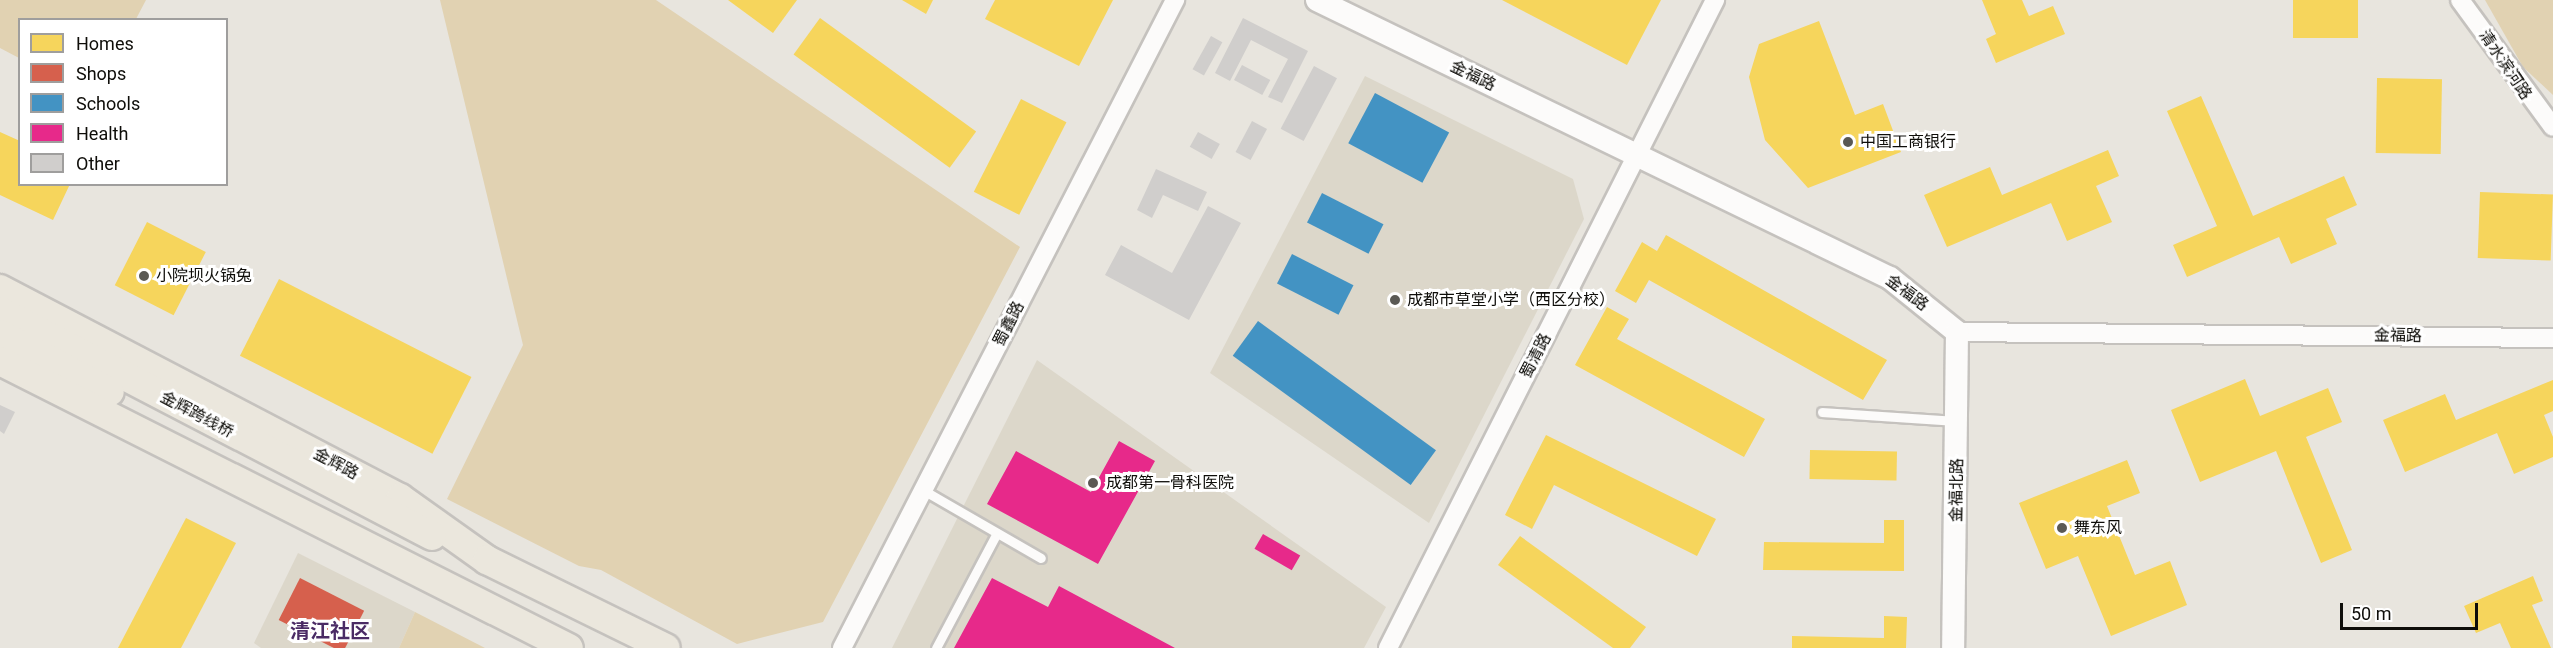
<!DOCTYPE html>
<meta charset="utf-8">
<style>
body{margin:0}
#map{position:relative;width:2553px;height:648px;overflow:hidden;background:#e8e5de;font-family:Roboto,"Noto Sans SC",sans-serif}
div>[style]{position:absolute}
.built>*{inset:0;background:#dcd7ca}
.green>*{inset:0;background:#e1d2b2}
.homes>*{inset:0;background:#f6d55c;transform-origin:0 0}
.shops>*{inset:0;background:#d6604d;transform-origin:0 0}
.schools>*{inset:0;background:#4393c3;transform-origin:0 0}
.health>*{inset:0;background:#e7298a;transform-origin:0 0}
.building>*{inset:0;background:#d0cecc;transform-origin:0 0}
.roads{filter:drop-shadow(2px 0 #c5c2be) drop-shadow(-2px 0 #c5c2be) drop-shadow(0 2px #c5c2be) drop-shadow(0 -2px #c5c2be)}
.service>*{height:9px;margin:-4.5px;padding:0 4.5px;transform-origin:4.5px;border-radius:4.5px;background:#fcfbfa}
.minor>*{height:18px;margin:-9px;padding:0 9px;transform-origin:9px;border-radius:9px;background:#fcfbfa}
.tertiary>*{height:22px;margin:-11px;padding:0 11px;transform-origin:11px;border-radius:11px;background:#fcfbfa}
.primary>*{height:28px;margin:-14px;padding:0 14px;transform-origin:14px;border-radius:14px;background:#ebe7dd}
.dots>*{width:16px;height:16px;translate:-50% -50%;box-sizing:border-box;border:3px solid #fff;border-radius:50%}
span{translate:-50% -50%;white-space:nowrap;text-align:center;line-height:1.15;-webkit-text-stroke:6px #fff;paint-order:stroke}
.street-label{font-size:16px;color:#0e0d09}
.poi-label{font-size:16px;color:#0e0d09}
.left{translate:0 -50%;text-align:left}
.quarter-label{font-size:20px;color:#4b2b65;font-weight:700}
.legend{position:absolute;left:18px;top:18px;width:210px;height:168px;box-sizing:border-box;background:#fff;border:2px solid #9f9e9d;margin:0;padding:8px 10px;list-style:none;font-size:18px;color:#0e0d09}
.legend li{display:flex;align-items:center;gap:12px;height:30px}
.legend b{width:30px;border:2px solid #9f9e9d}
.scale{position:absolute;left:2340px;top:603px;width:138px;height:27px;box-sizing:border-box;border:3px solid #0e0d09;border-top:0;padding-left:8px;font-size:18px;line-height:21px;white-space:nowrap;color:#0e0d09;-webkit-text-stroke:4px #fff;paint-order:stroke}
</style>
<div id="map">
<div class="built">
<div style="clip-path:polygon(1365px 76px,1573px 179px,1584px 219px,1429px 523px,1210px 373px)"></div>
<div style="clip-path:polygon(1037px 360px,1386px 607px,1364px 648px,892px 648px)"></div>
<div style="clip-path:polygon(298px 553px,415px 612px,399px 648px,261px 648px,254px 643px)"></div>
</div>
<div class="green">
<div style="clip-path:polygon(0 0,146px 0,136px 19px,20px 20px,19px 58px,0 48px)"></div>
<div style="clip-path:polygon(440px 0,656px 0,1020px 247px,823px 622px,737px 644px,601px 570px,579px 566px,447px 499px,523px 345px)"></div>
<div style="clip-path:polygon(2485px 0,2553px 0,2553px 95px,2523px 67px)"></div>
<div style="clip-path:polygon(415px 612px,485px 648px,399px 648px)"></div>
</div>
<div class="homes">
<div style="clip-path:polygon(728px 0,797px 0,773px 33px)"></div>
<div style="clip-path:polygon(902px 0,933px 0,926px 14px)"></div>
<div style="clip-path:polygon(995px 0,1113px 0,1079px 66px,985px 19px)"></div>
<div style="clip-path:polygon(1502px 0,1661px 0,1627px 65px)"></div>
<div style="clip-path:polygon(1982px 0,2022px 0,2029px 16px,2053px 6px,2065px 34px,1996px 63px,1986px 39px,1996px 34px)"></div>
<div style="left:2293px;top:0;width:65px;height:38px"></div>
<div style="left:820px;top:18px;width:193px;height:45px;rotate:36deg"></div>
<div style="clip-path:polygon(1819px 21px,1855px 115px,1883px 104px,1901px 152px,1808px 188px,1765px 140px,1749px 77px,1759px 44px)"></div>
<div style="left:2377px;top:78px;width:65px;height:75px;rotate:1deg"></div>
<div style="clip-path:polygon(2201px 96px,2253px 216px,2344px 176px,2357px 205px,2326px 219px,2337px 244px,2291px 264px,2279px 237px,2187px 277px,2173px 245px,2217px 226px,2167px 111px)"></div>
<div style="left:1021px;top:99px;width:51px;height:104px;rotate:27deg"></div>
<div style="clip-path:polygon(0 132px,20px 141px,20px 184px,70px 184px,53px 220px,0 195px)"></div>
<div style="clip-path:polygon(2108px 150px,2119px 176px,2096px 186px,2112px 222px,2067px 241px,2051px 203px,1947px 247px,1924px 195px,1990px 167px,2002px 195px)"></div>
<div style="left:2480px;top:192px;width:73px;height:66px;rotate:2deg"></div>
<div style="left:147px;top:222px;width:66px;height:71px;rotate:27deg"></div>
<div style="clip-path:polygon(1666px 235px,1887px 360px,1863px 400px,1649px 280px,1636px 303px,1615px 291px,1642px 242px,1657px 251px)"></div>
<div style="left:279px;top:279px;width:216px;height:86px;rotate:27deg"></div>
<div style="clip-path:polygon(1607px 307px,1629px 319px,1617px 339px,1765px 419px,1744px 457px,1575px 365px)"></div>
<div style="clip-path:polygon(2245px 379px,2260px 416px,2328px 388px,2342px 422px,2306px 437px,2352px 550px,2321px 563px,2276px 451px,2200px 482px,2171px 410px)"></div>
<div style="clip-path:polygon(2553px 380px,2553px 411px,2544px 415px,2553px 437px,2553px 457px,2514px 474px,2497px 433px,2405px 472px,2383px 420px,2445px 394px,2456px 420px)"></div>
<div style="clip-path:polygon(1546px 435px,1716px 519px,1697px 556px,1554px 485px,1532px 529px,1505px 515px)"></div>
<div style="left:1810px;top:450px;width:87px;height:29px;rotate:1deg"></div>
<div style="clip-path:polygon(2127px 460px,2140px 493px,2107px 506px,2135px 575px,2170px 561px,2187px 605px,2111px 636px,2078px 556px,2046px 569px,2019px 503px)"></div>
<div style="clip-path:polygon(186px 518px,236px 543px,181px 648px,118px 648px)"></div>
<div style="clip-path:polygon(1884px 520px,1904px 520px,1904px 571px,1763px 570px,1764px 542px,1884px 543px)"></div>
<div style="clip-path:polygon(1520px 536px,1646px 627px,1630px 648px,1613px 648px,1498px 565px)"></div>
<div style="clip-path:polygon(2533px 576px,2543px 601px,2532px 605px,2551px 648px,2511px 648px,2500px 623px,2476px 633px,2464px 606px)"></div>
<div style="clip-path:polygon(1884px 616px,1907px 617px,1906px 648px,1792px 648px,1792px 636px,1884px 638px)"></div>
</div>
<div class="shops">
<div style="left:300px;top:578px;width:72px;height:47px;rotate:27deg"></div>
</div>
<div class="schools">
<div style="left:1375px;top:93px;width:84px;height:57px;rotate:28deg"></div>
<div style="left:1322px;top:193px;width:69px;height:33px;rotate:27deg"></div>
<div style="left:1292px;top:254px;width:69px;height:33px;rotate:27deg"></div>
<div style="left:1258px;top:321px;width:220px;height:43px;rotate:36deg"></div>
</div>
<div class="health">
<div style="clip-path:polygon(1119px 441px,1155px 461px,1098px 564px,987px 504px,1016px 451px,1091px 492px)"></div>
<div style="left:1263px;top:534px;width:43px;height:17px;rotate:30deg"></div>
<div style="clip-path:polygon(992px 578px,1048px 607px,1059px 586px,1175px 648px,954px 648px)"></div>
</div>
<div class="building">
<div style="clip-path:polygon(1243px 18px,1308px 51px,1282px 103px,1268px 97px,1288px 59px,1251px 40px,1230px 81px,1215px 73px)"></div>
<div style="left:1211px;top:36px;width:13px;height:38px;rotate:29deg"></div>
<div style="left:1242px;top:65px;width:32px;height:17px;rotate:28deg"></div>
<div style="left:1314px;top:66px;width:26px;height:71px;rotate:28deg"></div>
<div style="left:1252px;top:121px;width:17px;height:35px;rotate:28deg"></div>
<div style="left:1198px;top:132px;width:25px;height:17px;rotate:29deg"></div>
<div style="clip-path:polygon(1156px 169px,1207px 192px,1198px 211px,1163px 195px,1152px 218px,1137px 210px)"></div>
<div style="clip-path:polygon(1208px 206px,1241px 223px,1189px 320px,1105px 275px,1121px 245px,1172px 273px)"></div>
<div style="clip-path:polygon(0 405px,15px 412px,4px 434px,0 431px)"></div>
</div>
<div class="roads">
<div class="service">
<div style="left:1822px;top:412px;width:134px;rotate:3.8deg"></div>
<div style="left:923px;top:490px;width:136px;rotate:30deg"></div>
<div style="left:936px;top:648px;width:130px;rotate:-62.1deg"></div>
</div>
<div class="minor">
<div style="left:2460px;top:0;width:157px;rotate:53.8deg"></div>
<div style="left:1957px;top:332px;width:596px;rotate:0.58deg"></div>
<div style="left:842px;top:648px;width:729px;rotate:-62.8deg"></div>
<div style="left:1388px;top:648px;width:726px;rotate:-63.22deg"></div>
</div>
<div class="tertiary">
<div style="left:1317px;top:0;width:637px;rotate:25.88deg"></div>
<div style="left:1890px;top:278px;width:86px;rotate:38.9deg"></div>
<div style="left:1957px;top:332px;width:316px;rotate:90.7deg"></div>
</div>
<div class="primary">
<div style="left:0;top:289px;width:451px;rotate:27.6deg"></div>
<div style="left:400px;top:498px;width:107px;rotate:35.5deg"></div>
<div style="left:487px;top:560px;width:199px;rotate:26.2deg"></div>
<div style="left:0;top:311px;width:487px;rotate:27.5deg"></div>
<div style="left:0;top:334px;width:124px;rotate:27.8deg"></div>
<div style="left:0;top:361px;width:637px;rotate:26.77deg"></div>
</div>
</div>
<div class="dots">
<div style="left:1848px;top:142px;background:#5a5954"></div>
<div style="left:144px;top:276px;background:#5a5954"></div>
<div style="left:1395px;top:300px;background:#5a5954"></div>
<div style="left:1093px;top:483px;background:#5a5954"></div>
<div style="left:2062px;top:528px;background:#5a5954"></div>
</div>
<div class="street-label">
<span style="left:2505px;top:65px;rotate:56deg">清水滨河路</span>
<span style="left:1473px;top:76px;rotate:26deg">金福路</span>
<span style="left:1907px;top:293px;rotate:37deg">金福路</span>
<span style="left:1009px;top:324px;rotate:-63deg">蜀鑫路</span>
<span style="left:2398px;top:336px;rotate:1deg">金福路</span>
<span style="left:1536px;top:356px;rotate:-63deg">蜀清路</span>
<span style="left:197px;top:415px;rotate:28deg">金辉跨线桥</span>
<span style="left:336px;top:464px;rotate:28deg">金辉路</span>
<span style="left:1957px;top:490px;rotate:-89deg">金福北路</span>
</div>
<div class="poi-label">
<span class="left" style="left:1860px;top:142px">中国工商银行</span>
<span class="left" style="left:156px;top:276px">小院坝火锅兔</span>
<span class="left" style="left:1407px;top:300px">成都市草堂小学（西区分校）</span>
<span class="left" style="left:1106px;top:483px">成都第一骨科医院</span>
<span class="left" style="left:2074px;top:528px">舞东风</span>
</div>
<div class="quarter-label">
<span style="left:330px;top:631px">清江社区</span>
</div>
<ul class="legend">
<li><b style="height:16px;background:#f6d55c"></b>Homes</li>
<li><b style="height:16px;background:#d6604d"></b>Shops</li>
<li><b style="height:16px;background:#4393c3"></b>Schools</li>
<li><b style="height:16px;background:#e7298a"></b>Health</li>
<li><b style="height:16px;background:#d0cecc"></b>Other</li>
</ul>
<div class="scale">50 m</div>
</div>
